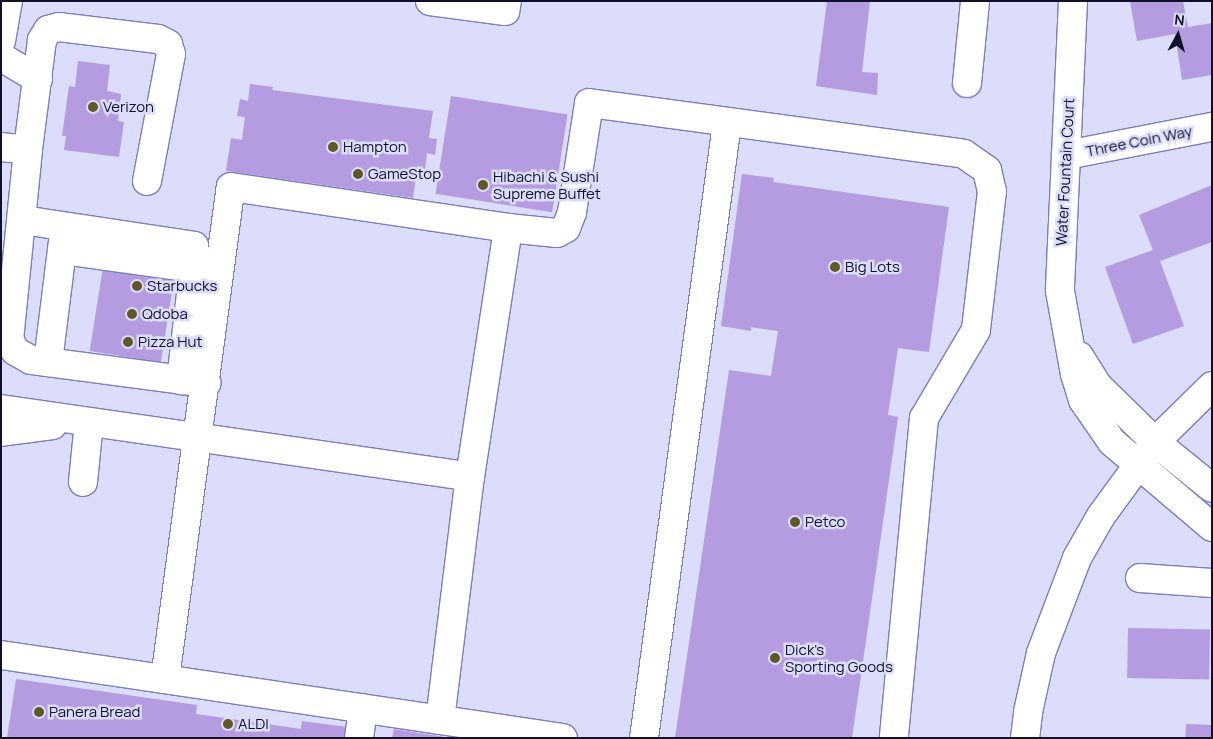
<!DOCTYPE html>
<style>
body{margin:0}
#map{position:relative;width:1213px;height:739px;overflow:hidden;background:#dbddfa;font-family:Manrope,sans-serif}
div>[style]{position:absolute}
.building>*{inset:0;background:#b59bdf;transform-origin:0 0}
.roads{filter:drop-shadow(1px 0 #7b7dc0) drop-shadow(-1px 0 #7b7dc0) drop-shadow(0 1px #7b7dc0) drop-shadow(0 -1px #7b7dc0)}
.minor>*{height:28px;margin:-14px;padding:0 14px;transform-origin:14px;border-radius:14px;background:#fff}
.major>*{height:28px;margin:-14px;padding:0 14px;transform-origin:14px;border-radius:14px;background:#fff}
.dots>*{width:14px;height:14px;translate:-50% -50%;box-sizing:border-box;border:2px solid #dbddfa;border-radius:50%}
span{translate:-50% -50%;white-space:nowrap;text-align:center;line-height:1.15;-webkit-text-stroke:5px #dbddfa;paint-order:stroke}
.poi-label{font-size:15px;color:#11102a}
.left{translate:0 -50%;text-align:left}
.street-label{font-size:15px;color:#11102a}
.frame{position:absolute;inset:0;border:2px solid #11102a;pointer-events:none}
.north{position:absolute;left:1153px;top:10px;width:50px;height:50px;-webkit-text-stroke:4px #dbddfa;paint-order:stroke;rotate:6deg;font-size:14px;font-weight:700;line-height:20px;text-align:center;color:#11102a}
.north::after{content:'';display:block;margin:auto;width:18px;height:22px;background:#11102a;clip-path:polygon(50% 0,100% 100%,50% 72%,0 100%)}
</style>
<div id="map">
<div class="building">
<div style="clip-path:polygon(827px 1px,870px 1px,862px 72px,878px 73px,877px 95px,816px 86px)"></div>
<div style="clip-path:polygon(1130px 1px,1183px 1px,1188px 27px,1212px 23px,1212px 75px,1182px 80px,1175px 34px,1137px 41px)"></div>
<div style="clip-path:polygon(78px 61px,110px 65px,107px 91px,121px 94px,118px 121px,124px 122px,119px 157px,64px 150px,66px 136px,62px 136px,69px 86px,75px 87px)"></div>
<div style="clip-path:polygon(250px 84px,273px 87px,272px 90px,433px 111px,429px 138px,437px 139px,435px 155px,427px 153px,425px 170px,417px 168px,413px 198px,226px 171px,231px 138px,242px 140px,245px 117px,237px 116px,240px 99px,248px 101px)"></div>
<div style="left:451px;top:96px;width:118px;height:99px;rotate:9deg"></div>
<div style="clip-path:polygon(742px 174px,774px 178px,773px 182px,949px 207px,929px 352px,898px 348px,888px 415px,898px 417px,852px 738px,675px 738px,729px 370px,771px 376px,778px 331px,751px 327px,751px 331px,721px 326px)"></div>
<div style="clip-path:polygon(1212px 185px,1212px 242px,1160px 261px,1184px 326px,1133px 344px,1105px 267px,1153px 250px,1139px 215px)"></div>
<div style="left:103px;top:267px;width:72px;height:85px;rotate:9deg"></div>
<div style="left:1128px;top:628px;width:82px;height:50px;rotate:1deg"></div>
<div style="clip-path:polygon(16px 679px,197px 705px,196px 714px,301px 729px,302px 721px,347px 727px,345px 738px,7px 738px)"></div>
<div style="left:1186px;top:724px;width:26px;height:14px;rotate:2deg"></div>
<div style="clip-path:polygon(394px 729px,445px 737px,445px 738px,392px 738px)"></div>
</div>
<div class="roads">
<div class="minor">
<div style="left:430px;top:1px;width:76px;rotate:7.6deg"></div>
<div style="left:505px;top:11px;width:10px;rotate:-79deg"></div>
<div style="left:1073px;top:1px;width:290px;rotate:92.6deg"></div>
<div style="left:1060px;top:291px;width:84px;rotate:79.8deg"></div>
<div style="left:1075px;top:374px;width:27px;rotate:73deg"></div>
<div style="left:1083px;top:400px;width:51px;rotate:55.4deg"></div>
<div style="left:1112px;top:442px;width:131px;rotate:40.4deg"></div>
<div style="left:1px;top:57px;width:43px;rotate:30.7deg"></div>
<div style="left:967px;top:83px;width:82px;rotate:-84.4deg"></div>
<div style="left:1px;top:147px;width:27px;rotate:6deg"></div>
<div style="left:1066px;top:155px;width:149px;rotate:-10.9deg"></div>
<div style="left:147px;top:181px;width:129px;rotate:-79.3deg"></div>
<div style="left:171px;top:54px;width:10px;rotate:-107deg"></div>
<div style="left:168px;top:44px;width:11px;rotate:-153deg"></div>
<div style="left:158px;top:39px;width:100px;rotate:-173.1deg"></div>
<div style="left:59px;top:27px;width:11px;rotate:165deg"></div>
<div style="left:48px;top:30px;width:12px;rotate:121deg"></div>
<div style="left:42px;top:40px;width:111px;rotate:97.3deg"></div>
<div style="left:28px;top:150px;width:190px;rotate:95.7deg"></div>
<div style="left:9px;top:339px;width:13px;rotate:63deg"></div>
<div style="left:15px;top:351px;width:18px;rotate:29deg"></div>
<div style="left:31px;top:360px;width:177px;rotate:7.5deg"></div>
<div style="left:23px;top:220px;width:173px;rotate:8.6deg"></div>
<div style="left:194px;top:246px;width:22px;rotate:90deg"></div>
<div style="left:62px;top:250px;width:133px;rotate:7.8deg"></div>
<div style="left:194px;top:268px;width:113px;rotate:96.6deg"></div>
<div style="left:1079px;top:356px;width:36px;rotate:58deg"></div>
<div style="left:1098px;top:386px;width:80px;rotate:44.5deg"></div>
<div style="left:1155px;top:442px;width:73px;rotate:38.9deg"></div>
<div style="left:48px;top:362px;width:130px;rotate:-82.9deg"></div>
<div style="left:1px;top:409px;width:474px;rotate:8.2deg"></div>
<div style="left:1px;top:432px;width:52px;rotate:-7.7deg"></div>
<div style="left:83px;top:482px;width:60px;rotate:-84.3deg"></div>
<div style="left:1140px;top:578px;width:72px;rotate:4deg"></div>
<div style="left:1px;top:655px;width:568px;rotate:8.4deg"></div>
<div style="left:165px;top:679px;width:496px;rotate:-82.4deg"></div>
<div style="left:231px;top:187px;width:280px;rotate:8.4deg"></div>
<div style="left:508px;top:228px;width:49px;rotate:5.8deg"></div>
<div style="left:557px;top:233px;width:10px;rotate:-29deg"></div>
<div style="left:566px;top:228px;width:17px;rotate:-69deg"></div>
<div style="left:572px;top:212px;width:110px;rotate:-81.1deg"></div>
<div style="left:589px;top:103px;width:378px;rotate:7.7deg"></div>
<div style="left:964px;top:154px;width:28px;rotate:35deg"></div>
<div style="left:987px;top:170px;width:22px;rotate:77deg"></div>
<div style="left:992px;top:191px;width:140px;rotate:96.6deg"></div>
<div style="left:976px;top:330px;width:102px;rotate:120.6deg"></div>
<div style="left:924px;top:418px;width:321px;rotate:95.4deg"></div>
<div style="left:440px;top:720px;width:245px;rotate:-83deg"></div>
<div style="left:470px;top:477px;width:252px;rotate:-81.3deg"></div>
<div style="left:359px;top:738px;width:30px;rotate:-82deg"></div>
<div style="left:644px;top:738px;width:621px;rotate:-82.31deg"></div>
<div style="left:1025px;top:738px;width:26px;rotate:-83deg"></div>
<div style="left:1028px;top:712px;width:60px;rotate:-77.6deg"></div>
<div style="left:1041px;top:653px;width:102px;rotate:-69.2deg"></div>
<div style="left:1077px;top:558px;width:48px;rotate:-60.3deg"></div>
<div style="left:1101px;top:516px;width:92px;rotate:-53.9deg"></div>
<div style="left:1155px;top:442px;width:80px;rotate:-44.5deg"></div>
</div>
<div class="major">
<div style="left:1px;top:41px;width:41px;rotate:-80.1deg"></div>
</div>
</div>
<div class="dots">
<div style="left:93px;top:107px;background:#5f5824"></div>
<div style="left:333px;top:147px;background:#5f5824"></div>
<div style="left:358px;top:174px;background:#5f5824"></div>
<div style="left:483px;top:185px;background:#5f5824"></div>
<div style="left:835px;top:267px;background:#5f5824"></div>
<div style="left:137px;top:286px;background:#5f5824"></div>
<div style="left:132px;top:314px;background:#5f5824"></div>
<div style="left:128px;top:342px;background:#5f5824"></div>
<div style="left:795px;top:522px;background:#5f5824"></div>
<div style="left:775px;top:658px;background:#5f5824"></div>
<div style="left:39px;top:712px;background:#5f5824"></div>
<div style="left:228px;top:724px;background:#5f5824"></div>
</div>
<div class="poi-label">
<span class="left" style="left:103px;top:107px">Verizon</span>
<span class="left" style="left:343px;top:147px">Hampton</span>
<span class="left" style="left:368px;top:174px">GameStop</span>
<span class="left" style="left:493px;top:185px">Hibachi &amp; Sushi<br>Supreme Buffet</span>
<span class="left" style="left:845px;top:267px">Big Lots</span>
<span class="left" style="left:147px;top:286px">Starbucks</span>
<span class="left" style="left:142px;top:314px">Qdoba</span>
<span class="left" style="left:138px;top:342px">Pizza Hut</span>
<span class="left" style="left:805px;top:522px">Petco</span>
<span class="left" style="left:785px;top:658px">Dick's<br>Sporting Goods</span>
<span class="left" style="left:49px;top:712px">Panera Bread</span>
<span class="left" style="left:238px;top:724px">ALDI</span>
</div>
<div class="street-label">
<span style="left:1139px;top:141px;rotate:-11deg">Three Coin Way</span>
<span style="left:1065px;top:172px;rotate:-87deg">Water Fountain Court</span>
</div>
<div class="frame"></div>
<div class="north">N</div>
</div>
